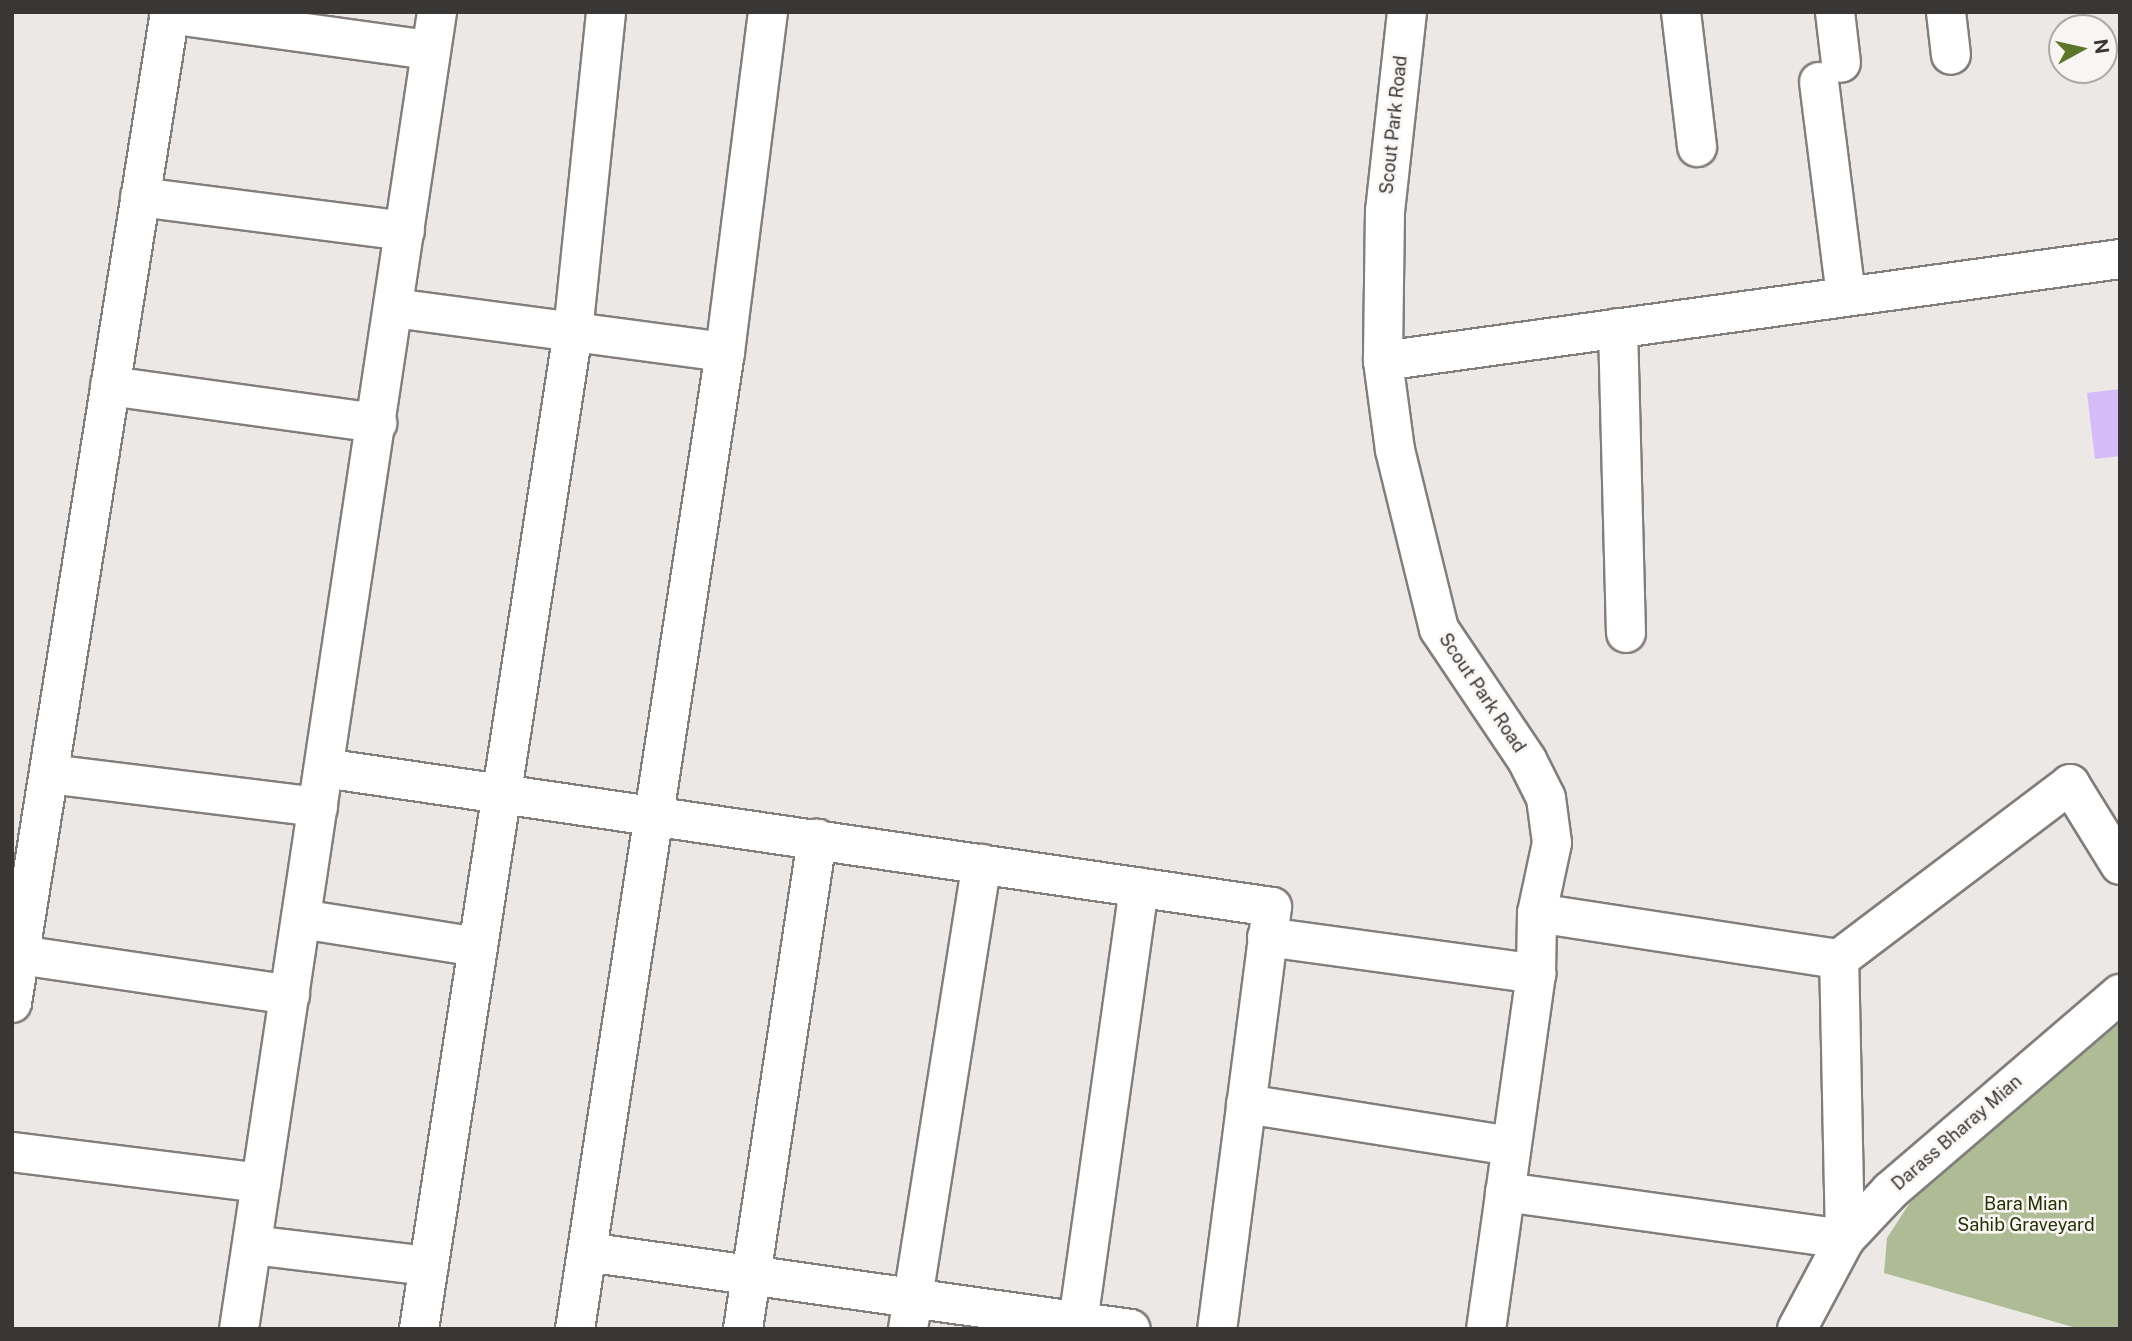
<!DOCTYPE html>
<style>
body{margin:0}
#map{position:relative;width:2132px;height:1341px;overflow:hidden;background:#ece8e6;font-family:"Public Sans",sans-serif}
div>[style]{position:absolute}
.green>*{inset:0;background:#adbc95}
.building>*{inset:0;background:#d5bbf8}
.roads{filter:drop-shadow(2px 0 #827e7c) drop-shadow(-2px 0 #827e7c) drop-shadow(0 2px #827e7c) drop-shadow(0 -2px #827e7c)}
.minor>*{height:38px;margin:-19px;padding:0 19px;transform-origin:19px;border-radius:19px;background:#fff}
.major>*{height:38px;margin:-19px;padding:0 19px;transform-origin:19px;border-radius:19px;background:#fff}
span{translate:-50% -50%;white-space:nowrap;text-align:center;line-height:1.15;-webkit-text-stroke:5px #f9f5f3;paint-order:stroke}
.street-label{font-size:18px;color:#383736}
.park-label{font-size:18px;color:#243102}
.frame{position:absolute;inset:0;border:14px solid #383736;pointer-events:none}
.north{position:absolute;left:2048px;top:14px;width:70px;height:70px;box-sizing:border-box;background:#f9f5f3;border:2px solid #aca9a7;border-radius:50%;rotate:82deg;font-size:19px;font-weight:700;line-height:28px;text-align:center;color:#383736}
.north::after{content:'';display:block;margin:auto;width:24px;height:32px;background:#5b7529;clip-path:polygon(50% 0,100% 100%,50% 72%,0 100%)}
</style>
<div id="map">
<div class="green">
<div style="clip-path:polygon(2120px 1009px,2120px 1329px,2080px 1329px,1884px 1273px,1887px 1238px,1918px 1190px)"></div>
</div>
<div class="building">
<div style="clip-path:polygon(2120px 389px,2120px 456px,2095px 459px,2087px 393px)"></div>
</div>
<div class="roads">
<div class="minor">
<div style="left:1681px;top:12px;width:136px;rotate:83.2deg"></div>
<div style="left:1835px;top:12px;width:51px;rotate:83.3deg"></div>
<div style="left:1946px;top:12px;width:43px;rotate:83.4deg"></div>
<div style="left:169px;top:14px;width:263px;rotate:7.9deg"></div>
<div style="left:1819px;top:82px;width:216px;rotate:82.8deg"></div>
<div style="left:140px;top:197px;width:267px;rotate:7.3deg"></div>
<div style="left:394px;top:308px;width:334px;rotate:7.6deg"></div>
<div style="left:1618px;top:328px;width:305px;rotate:88.5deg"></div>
<div style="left:1383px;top:361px;width:744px;rotate:-7.88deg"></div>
<div style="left:110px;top:386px;width:270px;rotate:7.9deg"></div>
<div style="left:324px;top:768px;width:958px;rotate:8.34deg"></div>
<div style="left:1272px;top:907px;width:426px;rotate:97.4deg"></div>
<div style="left:49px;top:774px;width:271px;rotate:7deg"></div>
<div style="left:1537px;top:913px;width:305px;rotate:8.7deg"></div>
<div style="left:301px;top:919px;width:179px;rotate:9deg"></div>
<div style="left:1267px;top:937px;width:272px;rotate:7.8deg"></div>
<div style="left:20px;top:955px;width:273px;rotate:8.4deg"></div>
<div style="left:12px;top:1003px;width:1004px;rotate:-80.94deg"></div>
<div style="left:1246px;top:1104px;width:268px;rotate:9deg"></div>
<div style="left:12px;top:1152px;width:251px;rotate:7.1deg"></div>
<div style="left:1505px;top:1192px;width:343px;rotate:7.9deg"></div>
<div style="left:1845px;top:1239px;width:280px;rotate:-91.2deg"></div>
<div style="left:1839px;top:959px;width:290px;rotate:-37.1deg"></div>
<div style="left:2070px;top:784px;width:95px;rotate:58.3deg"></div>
<div style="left:252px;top:1245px;width:178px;rotate:6.8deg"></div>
<div style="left:587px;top:1252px;width:549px;rotate:8.06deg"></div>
<div style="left:239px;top:1329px;width:1332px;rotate:-81.45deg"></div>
<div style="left:419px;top:1329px;width:1009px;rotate:-81.22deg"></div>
<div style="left:573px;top:332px;width:322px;rotate:-84.1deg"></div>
<div style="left:575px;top:1329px;width:988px;rotate:-81.27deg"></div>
<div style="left:725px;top:352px;width:343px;rotate:-82.8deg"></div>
<div style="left:743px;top:1329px;width:496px;rotate:-81.4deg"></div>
<div style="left:908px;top:1329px;width:471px;rotate:-81deg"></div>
<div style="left:1077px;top:1329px;width:446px;rotate:-82deg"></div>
<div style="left:1797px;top:1329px;width:102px;rotate:-61.9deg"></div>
<div style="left:1845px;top:1239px;width:66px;rotate:-46.8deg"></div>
<div style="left:1890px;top:1191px;width:303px;rotate:-40.6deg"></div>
</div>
<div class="major">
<div style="left:1407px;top:12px;width:200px;rotate:96.3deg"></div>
<div style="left:1385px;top:211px;width:150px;rotate:90.8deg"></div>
<div style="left:1383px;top:361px;width:90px;rotate:82.3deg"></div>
<div style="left:1395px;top:450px;width:184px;rotate:76.2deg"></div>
<div style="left:1439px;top:629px;width:158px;rotate:56.1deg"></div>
<div style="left:1527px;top:760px;width:42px;rotate:63.4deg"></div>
<div style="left:1546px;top:798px;width:45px;rotate:82.4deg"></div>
<div style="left:1552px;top:843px;width:72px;rotate:102.1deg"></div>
<div style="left:1537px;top:913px;width:61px;rotate:90.9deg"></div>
<div style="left:1536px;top:974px;width:359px;rotate:98deg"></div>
</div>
</div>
<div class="street-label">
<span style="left:1394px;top:125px;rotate:-84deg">Scout Park Road</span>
<span style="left:1482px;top:693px;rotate:56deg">Scout Park Road</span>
<span style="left:1957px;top:1133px;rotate:-41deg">Darass Bharay Mian</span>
</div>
<div class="park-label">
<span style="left:2026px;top:1215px">Bara Mian<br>Sahib Graveyard</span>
</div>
<div class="frame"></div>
<div class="north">N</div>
</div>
